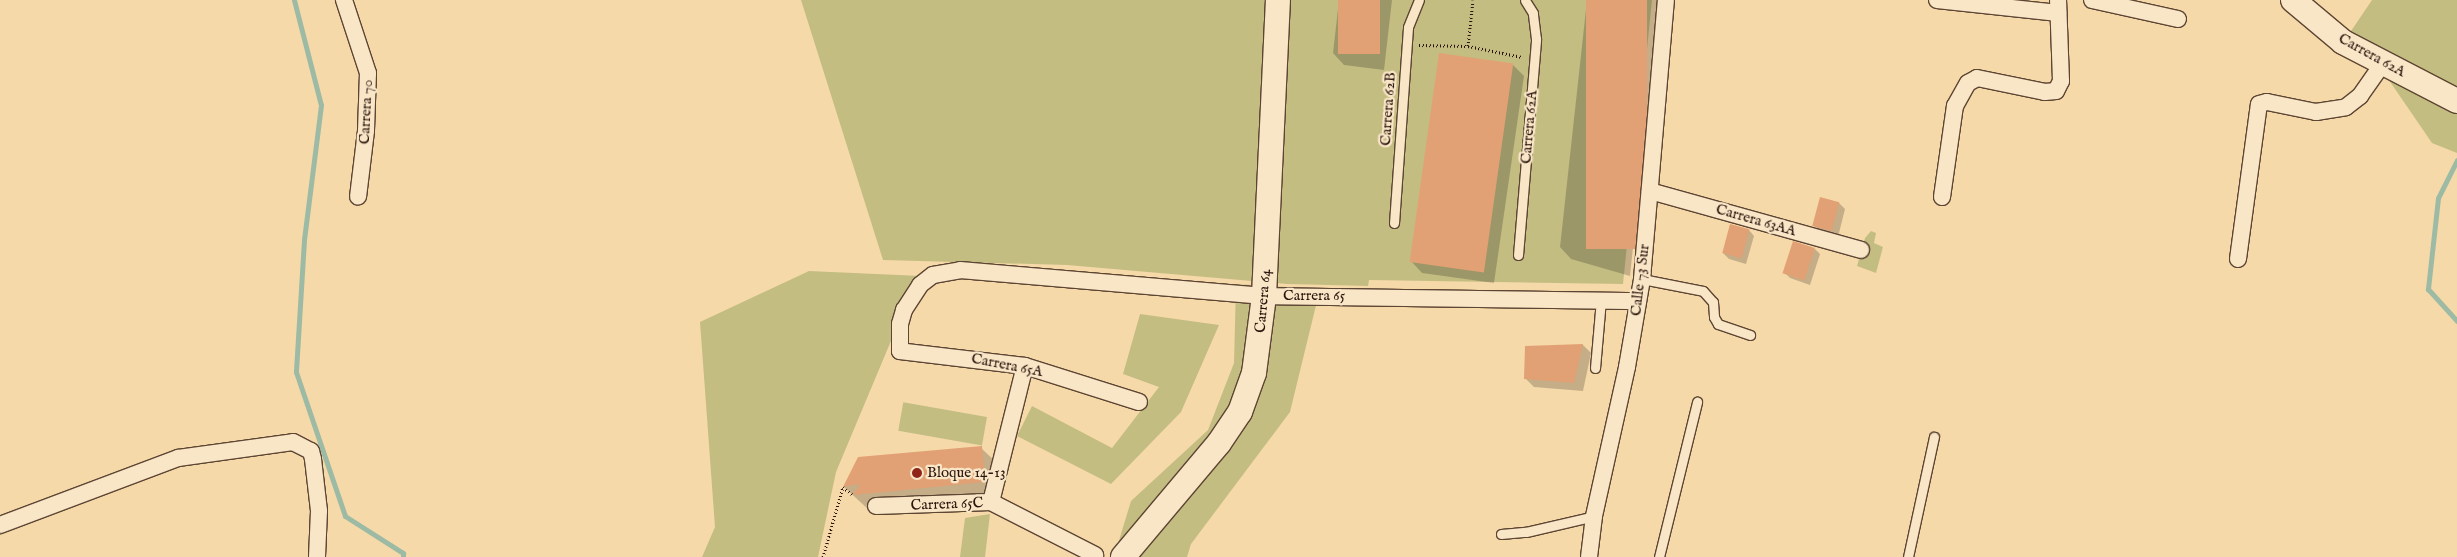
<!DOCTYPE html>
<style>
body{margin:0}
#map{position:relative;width:2457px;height:557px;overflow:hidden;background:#f6d9a9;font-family:"IM FELL English",serif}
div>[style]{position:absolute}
.green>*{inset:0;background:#c4bd82;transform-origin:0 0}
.shadow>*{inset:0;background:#0003}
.stream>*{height:5px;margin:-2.5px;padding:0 2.5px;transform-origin:2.5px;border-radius:2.5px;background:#9dbaa5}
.building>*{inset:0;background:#e2a174;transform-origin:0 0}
.path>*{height:3px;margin-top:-1.5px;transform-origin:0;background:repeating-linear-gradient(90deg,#2a140c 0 1px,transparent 0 3.5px)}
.roads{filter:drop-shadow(1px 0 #5d4533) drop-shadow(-1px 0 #5d4533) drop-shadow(0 1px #5d4533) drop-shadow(0 -1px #5d4533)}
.lane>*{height:9px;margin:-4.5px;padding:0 4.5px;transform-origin:4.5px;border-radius:4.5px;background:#f9e6c7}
.street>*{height:16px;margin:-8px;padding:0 8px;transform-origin:8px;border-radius:8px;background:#f9e6c7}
.secondary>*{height:24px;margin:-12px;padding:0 12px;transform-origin:12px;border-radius:12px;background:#f9e6c7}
.dots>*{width:14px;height:14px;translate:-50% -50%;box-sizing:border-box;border:2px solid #f9e6c7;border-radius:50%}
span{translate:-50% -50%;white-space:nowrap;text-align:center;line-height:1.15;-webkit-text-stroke:4.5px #f9e6c7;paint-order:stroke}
.street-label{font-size:15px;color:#2a140c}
.poi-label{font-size:15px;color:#2a140c}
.left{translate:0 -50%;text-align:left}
</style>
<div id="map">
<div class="green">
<div style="clip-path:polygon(801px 0,1652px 0,1623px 284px,1369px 280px,1368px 286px,1287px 284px,1067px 265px,883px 260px)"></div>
<div style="clip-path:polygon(2372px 0,2457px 0,2457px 153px,2432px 143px,2382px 70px,2345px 40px)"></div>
<div style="clip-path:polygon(1871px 231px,1876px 233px,1874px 243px,1883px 247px,1876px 273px,1857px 266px,1865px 238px)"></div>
<div style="clip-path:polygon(809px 271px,921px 276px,895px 306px,896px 329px,836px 472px,818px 557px,702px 557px,715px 527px,700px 322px)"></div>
<div style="clip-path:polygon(1236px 284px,1320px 289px,1290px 412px,1191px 544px,1187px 557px,1114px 557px,1131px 501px,1208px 430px,1234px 363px)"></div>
<div style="clip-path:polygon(1140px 314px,1219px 325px,1181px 412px,1111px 484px,1017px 436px,1032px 406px,1112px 448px,1159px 387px,1123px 374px)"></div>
<div style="left:987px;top:417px;width:29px;height:85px;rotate:100deg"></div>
<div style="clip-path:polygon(990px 514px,985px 557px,960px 557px,965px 518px)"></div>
</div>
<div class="shadow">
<div style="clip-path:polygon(1339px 0,1392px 0,1384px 70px,1344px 65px,1333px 53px)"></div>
<div style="clip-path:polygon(1587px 0,1659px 0,1630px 276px,1571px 259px,1560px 247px)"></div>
<div style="clip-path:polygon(1512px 64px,1524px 76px,1494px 283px,1422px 273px,1411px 261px)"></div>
<div style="clip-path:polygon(1821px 199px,1839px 203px,1845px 209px,1838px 237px,1820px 232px,1815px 226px)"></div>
<div style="clip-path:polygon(1749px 230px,1754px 236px,1746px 264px,1729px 259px,1723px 253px)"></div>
<div style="clip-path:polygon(1815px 249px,1820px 254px,1810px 285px,1790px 278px,1784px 272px)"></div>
<div style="clip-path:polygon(1583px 345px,1591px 353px,1583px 391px,1534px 387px,1525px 378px)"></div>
<div style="clip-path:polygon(981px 448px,997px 463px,1000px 497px,869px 510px,844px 487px,859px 458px)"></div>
</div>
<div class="stream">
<div style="left:294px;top:0;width:108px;rotate:75.6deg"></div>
<div style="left:321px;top:105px;width:136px;rotate:97.2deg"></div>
<div style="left:304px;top:240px;width:132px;rotate:93.5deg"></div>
<div style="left:296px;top:372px;width:152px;rotate:71.2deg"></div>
<div style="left:345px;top:516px;width:69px;rotate:32.5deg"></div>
<div style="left:403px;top:553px;width:4px;rotate:90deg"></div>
<div style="left:2457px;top:160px;width:42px;rotate:116.6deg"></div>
<div style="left:2438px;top:198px;width:92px;rotate:96.3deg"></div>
<div style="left:2428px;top:289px;width:43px;rotate:47.8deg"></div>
</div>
<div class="building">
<div style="left:1338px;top:0;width:42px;height:54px"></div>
<div style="left:1586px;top:0;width:61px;height:249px"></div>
<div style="left:1439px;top:53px;width:75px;height:211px;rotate:8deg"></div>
<div style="left:1820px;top:197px;width:20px;height:30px;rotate:15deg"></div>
<div style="left:1730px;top:224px;width:20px;height:30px;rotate:15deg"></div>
<div style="left:1793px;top:241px;width:23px;height:34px;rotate:18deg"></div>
<div style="clip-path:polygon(1583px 344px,1574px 383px,1524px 379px,1525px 346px)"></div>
<div style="clip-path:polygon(982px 446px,985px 482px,853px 495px,860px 484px,843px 487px,858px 457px)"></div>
</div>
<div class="path">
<div style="left:1419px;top:45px;width:49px;rotate:1.2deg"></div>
<div style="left:1468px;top:46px;width:55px;rotate:11.5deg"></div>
<div style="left:1468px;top:46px;width:46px;rotate:-83.8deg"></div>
<div style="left:823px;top:557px;width:73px;rotate:-74.1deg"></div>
<div style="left:843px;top:487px;width:13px;rotate:39deg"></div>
</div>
<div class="roads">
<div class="lane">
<div style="left:1394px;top:223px;width:196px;rotate:-85.9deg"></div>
<div style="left:1408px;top:27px;width:29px;rotate:-68deg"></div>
<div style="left:1518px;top:255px;width:217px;rotate:-85.2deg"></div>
<div style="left:1536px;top:39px;width:26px;rotate:-97deg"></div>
<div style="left:1533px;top:13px;width:15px;rotate:-122deg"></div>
<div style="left:1642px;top:279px;width:62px;rotate:11.1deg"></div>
<div style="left:1703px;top:291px;width:15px;rotate:48deg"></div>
<div style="left:1713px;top:302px;width:15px;rotate:86deg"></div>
<div style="left:1714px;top:317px;width:8px;rotate:60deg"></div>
<div style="left:1718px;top:324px;width:34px;rotate:19deg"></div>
<div style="left:1595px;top:368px;width:69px;rotate:-85deg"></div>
<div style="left:1501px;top:534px;width:25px;rotate:-5deg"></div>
<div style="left:1526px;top:532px;width:70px;rotate:-13.2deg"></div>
<div style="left:1659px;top:557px;width:160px;rotate:-76.2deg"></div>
<div style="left:1908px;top:557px;width:123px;rotate:-77.8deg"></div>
</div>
<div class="street">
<div style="left:344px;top:0;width:77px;rotate:71.8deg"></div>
<div style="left:368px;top:73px;width:58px;rotate:92deg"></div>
<div style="left:366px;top:131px;width:66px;rotate:96.9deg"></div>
<div style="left:1937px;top:0;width:122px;rotate:6.1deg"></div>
<div style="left:2092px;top:0;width:88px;rotate:12.5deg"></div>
<div style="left:1650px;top:191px;width:219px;rotate:15.6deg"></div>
<div style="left:1942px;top:197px;width:92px;rotate:-81.9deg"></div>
<div style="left:1955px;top:106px;width:26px;rotate:-61deg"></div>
<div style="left:1968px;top:83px;width:10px;rotate:-29deg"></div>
<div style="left:1977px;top:78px;width:69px;rotate:11.6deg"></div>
<div style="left:2045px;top:92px;width:11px;rotate:-5deg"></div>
<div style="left:2056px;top:91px;width:11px;rotate:-63deg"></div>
<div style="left:2061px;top:81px;width:81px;rotate:-92.1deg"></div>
<div style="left:2238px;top:259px;width:156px;rotate:-82.3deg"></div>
<div style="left:2259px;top:104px;width:8px;rotate:-14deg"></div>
<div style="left:2267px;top:102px;width:50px;rotate:11.5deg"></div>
<div style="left:2316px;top:112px;width:30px;rotate:-9deg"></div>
<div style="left:2346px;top:107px;width:18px;rotate:-38deg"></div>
<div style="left:2360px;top:96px;width:39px;rotate:-55deg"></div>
<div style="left:1139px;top:402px;width:120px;rotate:-162.5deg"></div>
<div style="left:1025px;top:366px;width:126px;rotate:-173.2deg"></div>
<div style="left:900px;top:351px;width:27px;rotate:-90deg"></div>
<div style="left:900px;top:324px;width:15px;rotate:-74deg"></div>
<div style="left:904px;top:310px;width:30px;rotate:-57deg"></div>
<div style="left:920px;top:285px;width:16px;rotate:-38deg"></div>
<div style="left:933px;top:275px;width:27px;rotate:-10deg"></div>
<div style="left:960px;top:270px;width:305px;rotate:4.9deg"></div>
<div style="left:1264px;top:296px;width:374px;rotate:0.8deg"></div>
<div style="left:991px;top:502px;width:140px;rotate:-76deg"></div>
<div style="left:876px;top:506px;width:115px;rotate:-2deg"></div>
<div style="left:991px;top:502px;width:117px;rotate:27deg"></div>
<div style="left:0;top:525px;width:190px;rotate:-20.6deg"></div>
<div style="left:178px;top:458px;width:116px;rotate:-7.9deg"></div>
<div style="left:293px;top:442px;width:20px;rotate:27deg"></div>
<div style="left:311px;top:451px;width:8px;rotate:76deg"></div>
<div style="left:313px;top:459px;width:52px;rotate:83.4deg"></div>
<div style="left:319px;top:511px;width:46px;rotate:92.5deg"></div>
<div style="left:1589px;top:557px;width:41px;rotate:-83deg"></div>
<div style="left:1594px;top:516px;width:153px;rotate:-77.5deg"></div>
<div style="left:1627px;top:367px;width:89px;rotate:-80.3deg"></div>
<div style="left:1642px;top:279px;width:280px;rotate:-85.1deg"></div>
</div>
<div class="secondary">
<div style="left:2293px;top:0;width:65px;rotate:40deg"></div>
<div style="left:2343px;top:42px;width:128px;rotate:27.4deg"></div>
<div style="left:1123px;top:557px;width:149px;rotate:-49.9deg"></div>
<div style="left:1219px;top:443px;width:37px;rotate:-56deg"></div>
<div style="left:1240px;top:412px;width:41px;rotate:-70.3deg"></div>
<div style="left:1254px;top:373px;width:78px;rotate:-82.6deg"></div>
<div style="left:1264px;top:296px;width:296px;rotate:-87.3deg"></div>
</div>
</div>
<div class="dots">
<div style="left:917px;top:473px;background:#8f2418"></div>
</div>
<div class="street-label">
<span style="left:2372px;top:55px;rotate:29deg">Carrera 62A</span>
<span style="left:1388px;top:109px;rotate:-86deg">Carrera 62B</span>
<span style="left:366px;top:112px;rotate:-87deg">Carrera 70</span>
<span style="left:1529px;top:127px;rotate:-85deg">Carrera 62A</span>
<span style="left:1756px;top:220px;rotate:16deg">Carrera 63AA</span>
<span style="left:1640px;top:280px;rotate:-83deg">Calle 73 Sur</span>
<span style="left:1314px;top:296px">Carrera 65</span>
<span style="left:1263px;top:301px;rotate:-85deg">Carrera 64</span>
<span style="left:1007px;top:365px;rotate:11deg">Carrera 65A</span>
<span style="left:947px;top:504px;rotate:-2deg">Carrera 65C</span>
</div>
<div class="poi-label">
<span class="left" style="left:927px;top:473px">Bloque 14-13</span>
</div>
</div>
